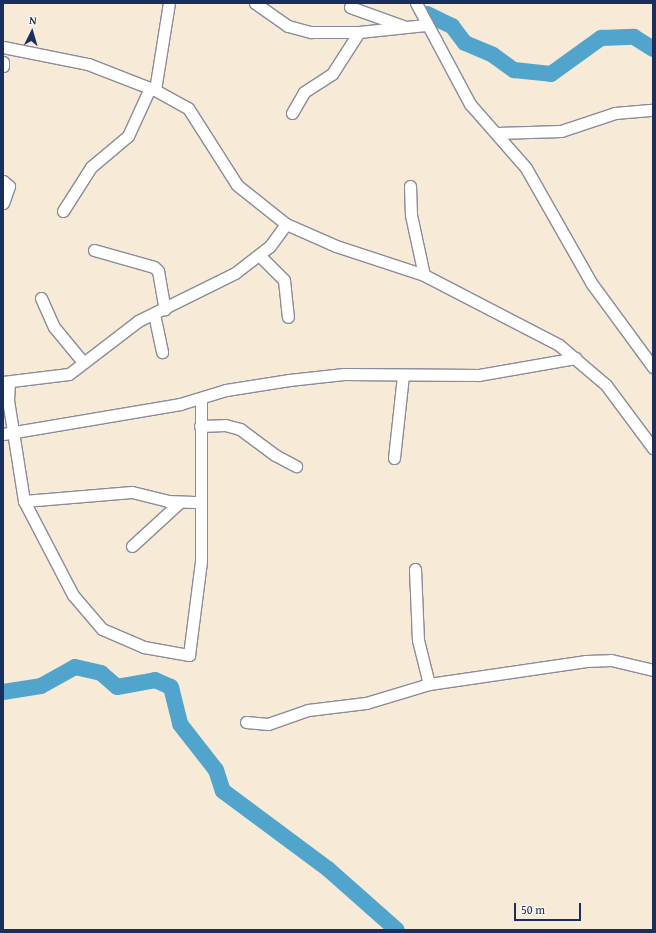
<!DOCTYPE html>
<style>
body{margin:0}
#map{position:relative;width:656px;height:933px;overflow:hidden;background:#f7ead6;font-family:"Gentium Book Plus",serif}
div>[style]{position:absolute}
.river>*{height:16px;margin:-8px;padding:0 8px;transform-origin:8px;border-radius:8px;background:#51a4cc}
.roads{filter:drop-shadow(1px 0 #898c9a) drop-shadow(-1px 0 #898c9a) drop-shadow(0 1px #898c9a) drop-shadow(0 -1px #898c9a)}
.minor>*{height:11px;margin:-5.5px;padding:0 5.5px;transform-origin:5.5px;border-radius:5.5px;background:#fff}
span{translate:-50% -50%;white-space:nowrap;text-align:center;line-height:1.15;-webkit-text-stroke:3.5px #fbf7ec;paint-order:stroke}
.frame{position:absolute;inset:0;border:4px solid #1b2f5e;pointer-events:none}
.north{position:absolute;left:12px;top:12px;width:40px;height:40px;-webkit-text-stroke:3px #fbf7ec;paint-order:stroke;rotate:5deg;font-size:11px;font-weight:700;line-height:16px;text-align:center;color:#1b2f5e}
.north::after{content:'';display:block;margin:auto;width:14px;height:18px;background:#1b2f5e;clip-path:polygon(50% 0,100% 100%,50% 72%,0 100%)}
.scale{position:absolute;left:514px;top:903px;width:67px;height:18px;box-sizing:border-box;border:2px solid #1b2f5e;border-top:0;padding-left:5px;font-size:12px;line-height:14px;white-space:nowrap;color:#1b2f5e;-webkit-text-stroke:3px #fbf7ec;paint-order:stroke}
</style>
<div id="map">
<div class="river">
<div style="left:427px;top:14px;width:28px;rotate:26deg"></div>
<div style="left:452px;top:26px;width:21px;rotate:53deg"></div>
<div style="left:465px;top:43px;width:30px;rotate:23deg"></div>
<div style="left:493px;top:55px;width:26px;rotate:36deg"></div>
<div style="left:514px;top:70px;width:37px;rotate:6deg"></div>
<div style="left:551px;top:74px;width:62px;rotate:-35.8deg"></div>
<div style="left:601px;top:38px;width:33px;rotate:-2deg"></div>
<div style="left:634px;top:37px;width:22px;rotate:32deg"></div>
<div style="left:3px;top:692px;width:38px;rotate:-9deg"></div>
<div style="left:41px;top:686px;width:39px;rotate:-29deg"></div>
<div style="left:75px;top:667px;width:27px;rotate:13deg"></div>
<div style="left:101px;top:673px;width:21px;rotate:41deg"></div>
<div style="left:117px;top:687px;width:39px;rotate:-10deg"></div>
<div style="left:155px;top:680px;width:17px;rotate:24deg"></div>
<div style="left:171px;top:687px;width:38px;rotate:76deg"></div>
<div style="left:180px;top:724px;width:58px;rotate:52deg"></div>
<div style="left:216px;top:770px;width:22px;rotate:72deg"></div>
<div style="left:223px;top:791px;width:131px;rotate:36.6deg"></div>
<div style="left:328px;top:869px;width:92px;rotate:41.5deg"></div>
</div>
<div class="roads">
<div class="minor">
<div style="left:255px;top:3px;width:40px;rotate:34.9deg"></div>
<div style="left:288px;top:26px;width:24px;rotate:15deg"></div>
<div style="left:311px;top:32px;width:48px"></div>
<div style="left:359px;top:32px;width:67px;rotate:-6deg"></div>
<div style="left:416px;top:3px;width:115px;rotate:61.9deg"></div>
<div style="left:470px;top:104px;width:85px;rotate:48.8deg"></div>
<div style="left:526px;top:168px;width:133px;rotate:60.4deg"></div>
<div style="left:592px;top:284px;width:103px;rotate:53.7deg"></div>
<div style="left:350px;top:7px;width:56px;rotate:19.7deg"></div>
<div style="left:3px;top:47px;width:87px;rotate:11.3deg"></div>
<div style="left:88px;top:64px;width:72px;rotate:21.2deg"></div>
<div style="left:155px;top:90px;width:38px;rotate:29deg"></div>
<div style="left:188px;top:108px;width:91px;rotate:57.5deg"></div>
<div style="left:237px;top:185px;width:63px;rotate:38.5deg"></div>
<div style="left:286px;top:224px;width:55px;rotate:23.7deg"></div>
<div style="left:336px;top:246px;width:93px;rotate:18.2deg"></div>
<div style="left:424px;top:275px;width:152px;rotate:27.4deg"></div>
<div style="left:559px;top:345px;width:62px;rotate:40.4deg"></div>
<div style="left:606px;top:385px;width:79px;rotate:53.3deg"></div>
<div style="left:3px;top:62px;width:4px;rotate:90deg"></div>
<div style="left:155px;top:90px;width:88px;rotate:-80.9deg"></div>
<div style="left:292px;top:113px;width:24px;rotate:-60deg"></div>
<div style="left:304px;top:92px;width:33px;rotate:-33deg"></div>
<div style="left:332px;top:74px;width:50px;rotate:-57.3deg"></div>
<div style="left:497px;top:133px;width:64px;rotate:-1.8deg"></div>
<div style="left:561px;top:131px;width:57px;rotate:-18.4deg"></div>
<div style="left:615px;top:113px;width:38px;rotate:-5deg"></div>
<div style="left:3px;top:181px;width:8px;rotate:40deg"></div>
<div style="left:9px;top:186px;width:18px;rotate:109deg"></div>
<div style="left:410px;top:186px;width:29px;rotate:88deg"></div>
<div style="left:411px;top:215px;width:61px;rotate:77.8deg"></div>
<div style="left:63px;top:211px;width:52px;rotate:-57.5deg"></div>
<div style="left:91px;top:167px;width:48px;rotate:-40deg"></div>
<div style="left:128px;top:136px;width:53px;rotate:-65.4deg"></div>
<div style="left:94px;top:250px;width:62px;rotate:15.8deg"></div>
<div style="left:154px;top:267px;width:6px;rotate:45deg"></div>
<div style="left:158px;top:271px;width:39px;rotate:80deg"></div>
<div style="left:259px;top:255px;width:35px;rotate:45deg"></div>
<div style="left:284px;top:280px;width:37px;rotate:84deg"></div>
<div style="left:41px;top:298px;width:32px;rotate:66deg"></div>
<div style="left:54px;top:327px;width:45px;rotate:50.4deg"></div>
<div style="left:154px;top:314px;width:39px;rotate:78deg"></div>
<div style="left:3px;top:382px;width:66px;rotate:-6.9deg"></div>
<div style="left:69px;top:374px;width:87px;rotate:-37.5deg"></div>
<div style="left:138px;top:321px;width:108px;rotate:-26.3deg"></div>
<div style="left:235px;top:273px;width:44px;rotate:-37.6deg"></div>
<div style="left:270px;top:246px;width:27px;rotate:-54deg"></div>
<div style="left:9px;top:382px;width:18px;rotate:93deg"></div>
<div style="left:8px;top:400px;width:102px;rotate:81deg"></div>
<div style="left:24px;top:501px;width:106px;rotate:62.5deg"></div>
<div style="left:73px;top:595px;width:45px;rotate:49.5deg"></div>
<div style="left:102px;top:629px;width:46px;rotate:23.2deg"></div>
<div style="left:144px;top:647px;width:46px;rotate:10.1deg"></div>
<div style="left:189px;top:655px;width:95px;rotate:-82.7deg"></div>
<div style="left:201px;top:561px;width:162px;rotate:-90deg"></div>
<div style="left:200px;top:426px;width:25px;rotate:-2deg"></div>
<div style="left:225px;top:425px;width:16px;rotate:15deg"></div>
<div style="left:240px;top:429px;width:44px;rotate:36.6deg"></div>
<div style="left:275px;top:455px;width:24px;rotate:28deg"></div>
<div style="left:3px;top:434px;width:180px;rotate:-9.6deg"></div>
<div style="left:180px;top:404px;width:48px;rotate:-16.9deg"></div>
<div style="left:226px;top:390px;width:64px;rotate:-9deg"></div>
<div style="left:289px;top:380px;width:55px;rotate:-6.2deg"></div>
<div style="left:344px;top:374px;width:135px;rotate:0.4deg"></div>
<div style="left:479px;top:375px;width:98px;rotate:-9.9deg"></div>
<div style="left:394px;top:458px;width:83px;rotate:-83.8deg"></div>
<div style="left:24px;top:501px;width:108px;rotate:-4.8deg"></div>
<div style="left:132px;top:492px;width:36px;rotate:14deg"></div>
<div style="left:167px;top:501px;width:34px;rotate:2deg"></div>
<div style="left:132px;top:546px;width:64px;rotate:-42.5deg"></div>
<div style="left:415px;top:569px;width:71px;rotate:87.6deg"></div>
<div style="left:418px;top:640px;width:45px;rotate:76deg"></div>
<div style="left:246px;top:722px;width:22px;rotate:5deg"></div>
<div style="left:268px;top:724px;width:42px;rotate:-19.3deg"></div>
<div style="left:308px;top:710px;width:58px;rotate:-6.9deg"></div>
<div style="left:366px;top:703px;width:66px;rotate:-16.8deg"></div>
<div style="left:429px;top:684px;width:159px;rotate:-8.3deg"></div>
<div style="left:586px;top:661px;width:25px;rotate:-2deg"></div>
<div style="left:611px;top:660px;width:43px;rotate:13.4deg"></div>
</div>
</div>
<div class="frame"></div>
<div class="north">N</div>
<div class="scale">50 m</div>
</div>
